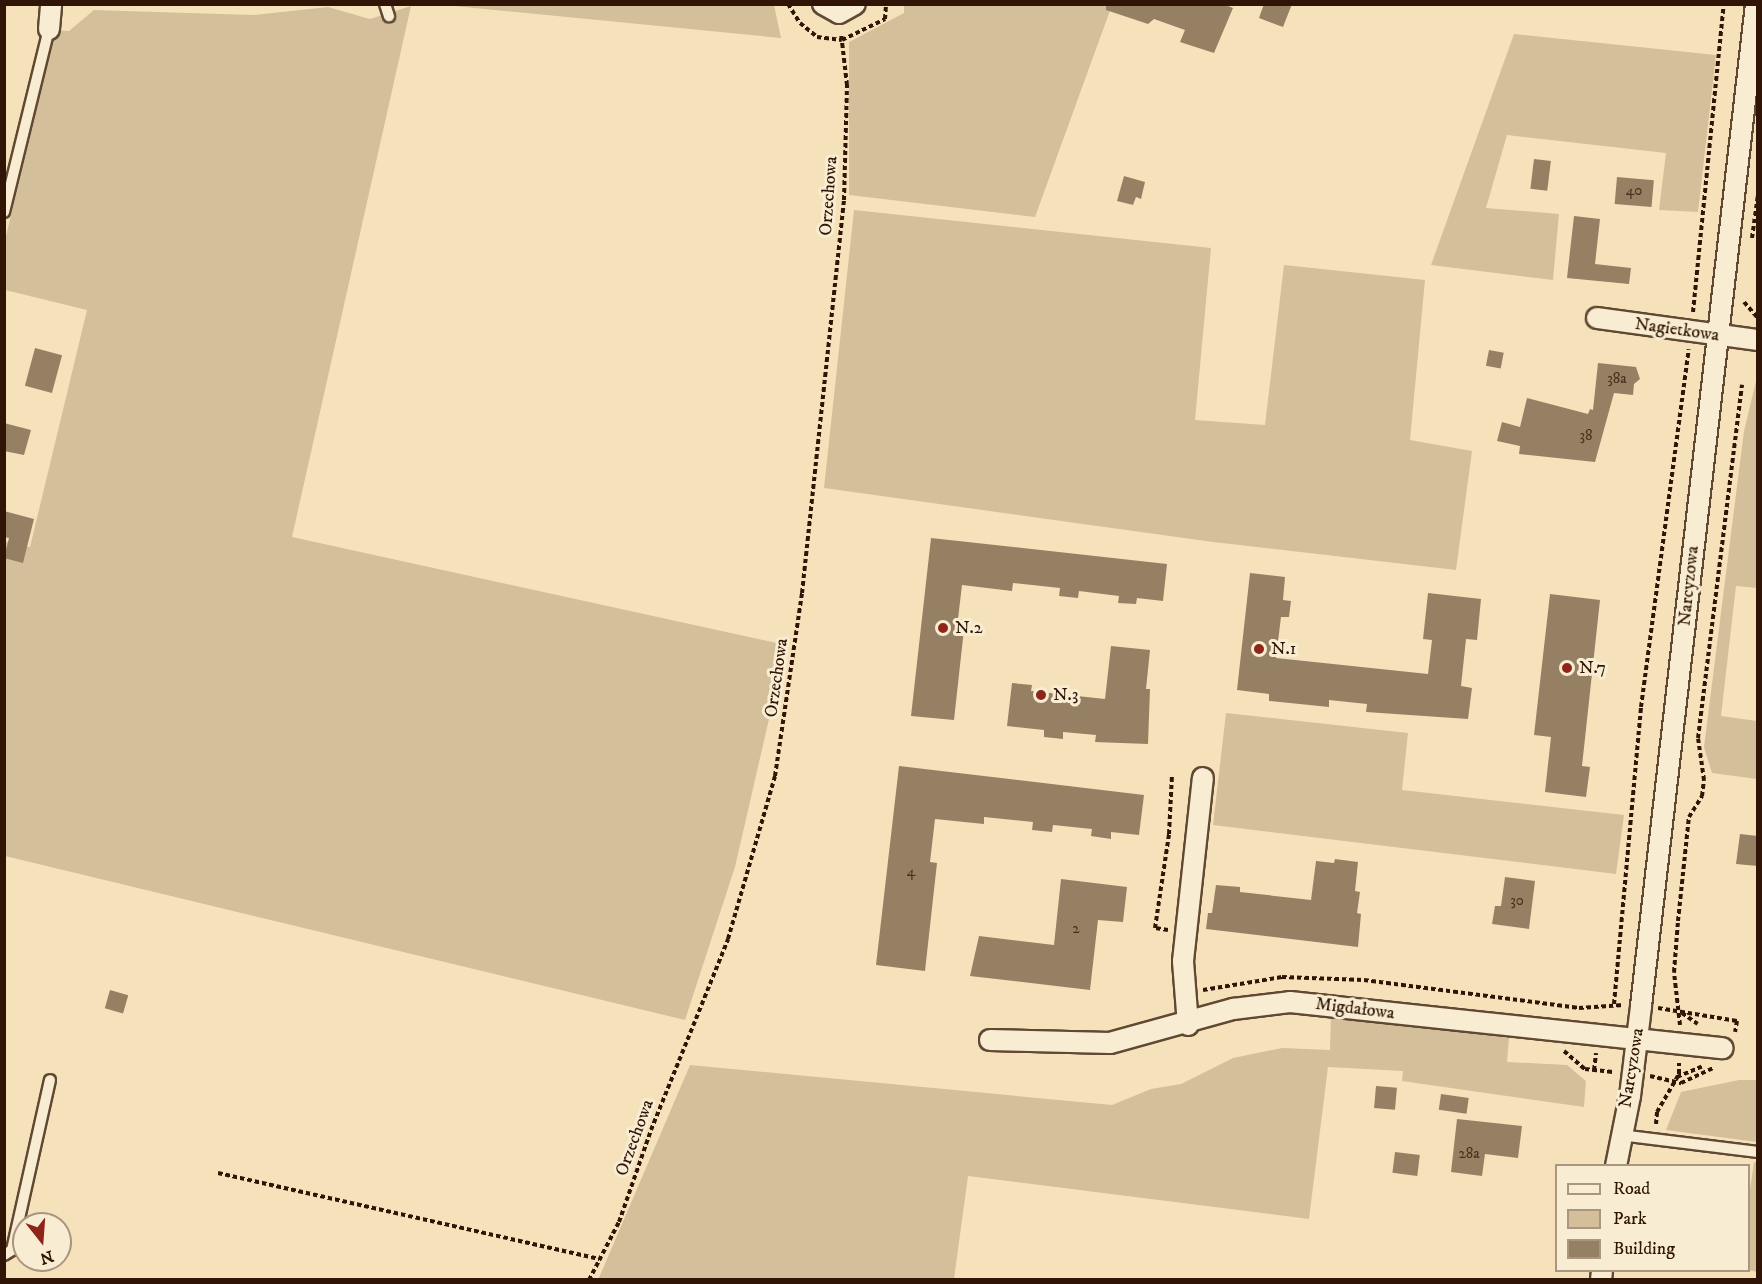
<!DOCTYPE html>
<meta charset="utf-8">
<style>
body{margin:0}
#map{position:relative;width:1762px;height:1284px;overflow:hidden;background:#f5e2ba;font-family:"IM FELL DW Pica",serif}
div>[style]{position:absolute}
.green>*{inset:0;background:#d4bf9b}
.building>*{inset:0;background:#968064;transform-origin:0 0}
.path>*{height:4px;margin-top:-2px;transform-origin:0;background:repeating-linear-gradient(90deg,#301506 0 4.5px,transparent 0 7.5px)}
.roads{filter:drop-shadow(2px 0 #614833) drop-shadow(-2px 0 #614833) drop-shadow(0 2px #614833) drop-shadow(0 -2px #614833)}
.service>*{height:10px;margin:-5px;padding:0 5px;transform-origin:5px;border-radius:5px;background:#f8ecd2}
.minor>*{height:20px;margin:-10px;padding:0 10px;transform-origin:10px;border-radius:10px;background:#f8ecd2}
.dots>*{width:16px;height:16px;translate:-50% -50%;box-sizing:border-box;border:3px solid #f8ecd2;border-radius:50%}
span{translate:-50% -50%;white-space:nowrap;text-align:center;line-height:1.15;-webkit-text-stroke:6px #f8ecd2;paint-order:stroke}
.number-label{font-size:15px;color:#4a301e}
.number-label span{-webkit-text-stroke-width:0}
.street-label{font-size:18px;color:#301506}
.poi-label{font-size:18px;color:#301506}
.left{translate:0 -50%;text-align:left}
.frame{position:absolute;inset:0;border:6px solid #301506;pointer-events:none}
.legend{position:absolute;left:1555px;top:1164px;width:195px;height:108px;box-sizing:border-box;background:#f8ecd2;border:2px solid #a89680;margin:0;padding:8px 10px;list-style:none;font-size:18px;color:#301506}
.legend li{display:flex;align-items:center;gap:12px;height:30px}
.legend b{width:30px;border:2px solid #a89680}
.north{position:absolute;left:12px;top:1212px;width:60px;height:60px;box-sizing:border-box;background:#f8ecd2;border:2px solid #a89680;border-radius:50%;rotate:163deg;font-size:16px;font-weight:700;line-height:24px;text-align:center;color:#301506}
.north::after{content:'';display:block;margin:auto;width:21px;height:27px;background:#8f2418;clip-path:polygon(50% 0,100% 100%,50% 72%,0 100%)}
</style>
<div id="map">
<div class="green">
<div style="clip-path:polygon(444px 5px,774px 5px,781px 38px)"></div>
<div style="clip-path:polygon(904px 5px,1112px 5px,1035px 217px,849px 195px,849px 42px,904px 13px)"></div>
<div style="clip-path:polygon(411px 6px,292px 537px,786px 645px,735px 867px,685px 1020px,5px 856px,4px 541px,30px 547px,87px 310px,5px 290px,5px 240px,56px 30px,69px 31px,94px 10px,253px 15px,328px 7px,370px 19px)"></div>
<div style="clip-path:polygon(1514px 34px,1716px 55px,1698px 212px,1659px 210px,1666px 153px,1507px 135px,1486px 208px,1559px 214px,1553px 280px,1431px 265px)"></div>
<div style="clip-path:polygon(854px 210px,1211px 248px,1195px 420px,1265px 425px,1284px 265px,1425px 280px,1410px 440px,1472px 451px,1456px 570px,1213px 542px,824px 488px)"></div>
<div style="clip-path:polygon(1757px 377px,1757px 588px,1736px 586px,1721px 716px,1757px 721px,1757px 779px,1712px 773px,1704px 747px,1744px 431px)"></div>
<div style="clip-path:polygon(1226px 713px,1408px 733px,1402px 790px,1624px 815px,1616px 874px,1213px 825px)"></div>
<div style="clip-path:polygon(1331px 1012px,1509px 1038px,1507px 1062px,1567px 1065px,1586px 1081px,1584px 1107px,1402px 1081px,1403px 1071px,1328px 1067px,1309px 1219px,968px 1176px,954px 1279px,598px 1280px,690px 1065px,1112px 1105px,1151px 1089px,1181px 1084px,1233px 1058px,1282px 1048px,1330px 1050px)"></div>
<div style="clip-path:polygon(1739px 1080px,1757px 1080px,1757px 1142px,1666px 1130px,1681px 1092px)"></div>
<div style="clip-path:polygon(1754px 1162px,1758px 1163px,1757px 1272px,1748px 1270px,1748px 1203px)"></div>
</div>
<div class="building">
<div style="clip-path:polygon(1106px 4px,1223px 4px,1233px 8px,1214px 53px,1180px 42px,1185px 30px,1154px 19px,1148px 24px,1106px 10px)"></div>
<div style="clip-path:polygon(1264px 4px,1292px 4px,1283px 27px,1259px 18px)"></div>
<div style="left:1534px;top:159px;width:17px;height:30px;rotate:7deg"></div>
<div style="clip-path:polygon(1124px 176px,1145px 182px,1141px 199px,1136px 197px,1133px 205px,1117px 201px)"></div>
<div style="left:1617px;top:177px;width:37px;height:27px;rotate:5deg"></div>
<div style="clip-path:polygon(1574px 216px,1600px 219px,1595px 264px,1631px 268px,1629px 284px,1567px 278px)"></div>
<div style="left:35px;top:348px;width:28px;height:39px;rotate:15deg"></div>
<div style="left:1489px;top:350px;width:15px;height:16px;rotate:11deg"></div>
<div style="clip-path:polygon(1598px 363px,1636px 367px,1640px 379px,1634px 384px,1633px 395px,1614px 393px,1595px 462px,1519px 454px,1520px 446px,1497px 441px,1502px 422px,1520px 427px,1527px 398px,1588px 414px,1590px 409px,1593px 410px)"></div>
<div style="clip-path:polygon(4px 423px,31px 430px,24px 455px,4px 451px)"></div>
<div style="clip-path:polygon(4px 511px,34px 519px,23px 563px,4px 558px,9px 538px,4px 537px)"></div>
<div style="clip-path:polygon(931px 538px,1167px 564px,1163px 601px,1137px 598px,1136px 604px,1118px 603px,1119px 596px,1079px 591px,1078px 598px,1059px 596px,1060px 588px,1013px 583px,1012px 591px,962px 585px,958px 619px,965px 620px,954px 720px,911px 716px)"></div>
<div style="clip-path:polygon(1250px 573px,1285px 577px,1283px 600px,1291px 601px,1289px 617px,1281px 617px,1276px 658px,1428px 674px,1432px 640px,1423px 639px,1428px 593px,1481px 599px,1477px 640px,1466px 639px,1461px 686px,1472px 688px,1468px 719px,1366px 712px,1367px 704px,1329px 700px,1329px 707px,1269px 701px,1269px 694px,1237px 690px)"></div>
<div style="clip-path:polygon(1550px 594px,1600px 600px,1582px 766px,1590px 767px,1586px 797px,1545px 792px,1551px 737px,1534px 735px)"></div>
<div style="clip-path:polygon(1111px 646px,1150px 650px,1146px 689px,1150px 689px,1148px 744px,1095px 742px,1096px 735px,1063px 732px,1063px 739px,1044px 737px,1044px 730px,1007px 726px,1012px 683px,1032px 685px,1031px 691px,1105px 699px)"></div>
<div style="clip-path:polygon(899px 766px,1144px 795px,1139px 835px,1111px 832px,1111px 839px,1091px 836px,1092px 829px,1053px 825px,1052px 832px,1032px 830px,1033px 822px,984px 817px,984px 824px,935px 819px,930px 862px,937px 863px,925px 971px,876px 965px)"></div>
<div style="clip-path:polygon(1740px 834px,1758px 836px,1758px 866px,1736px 864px)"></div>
<div style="clip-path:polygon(1335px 859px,1358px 862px,1355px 891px,1360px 892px,1357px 913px,1361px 914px,1358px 947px,1206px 929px,1208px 913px,1212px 913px,1216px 885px,1240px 887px,1240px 892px,1311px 900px,1316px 861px,1334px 863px)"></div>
<div style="clip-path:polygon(1505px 877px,1535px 881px,1529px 929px,1492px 924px,1495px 906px,1501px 906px)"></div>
<div style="clip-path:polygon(1061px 879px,1127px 887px,1123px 922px,1098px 920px,1090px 990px,970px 976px,979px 936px,1054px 945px)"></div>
<div style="left:110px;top:990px;width:19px;height:19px;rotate:16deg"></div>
<div style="left:1376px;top:1086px;width:21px;height:22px;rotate:5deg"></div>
<div style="left:1441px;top:1094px;width:28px;height:16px;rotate:8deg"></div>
<div style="clip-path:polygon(1457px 1119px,1522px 1126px,1518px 1158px,1485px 1154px,1482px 1176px,1451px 1172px)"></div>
<div style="left:1395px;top:1152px;width:25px;height:21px;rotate:7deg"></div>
</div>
<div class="path">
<div style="left:788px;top:4px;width:22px;rotate:58deg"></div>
<div style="left:800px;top:23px;width:22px;rotate:39deg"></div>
<div style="left:817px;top:37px;width:25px;rotate:7deg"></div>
<div style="left:842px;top:40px;width:48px;rotate:-26deg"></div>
<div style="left:885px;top:19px;width:15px;rotate:-86deg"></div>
<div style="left:1752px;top:238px;width:44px;rotate:-82.2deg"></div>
<div style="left:1744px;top:302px;width:21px;rotate:49deg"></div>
<div style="left:1693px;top:312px;width:310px;rotate:-84.3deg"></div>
<div style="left:1168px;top:930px;width:13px;rotate:-171deg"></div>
<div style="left:1155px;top:928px;width:95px;rotate:-81.5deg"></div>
<div style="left:1169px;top:834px;width:59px;rotate:-87.1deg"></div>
<div style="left:1203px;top:990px;width:80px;rotate:-9.3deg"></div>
<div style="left:1282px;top:977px;width:82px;rotate:2.1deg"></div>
<div style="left:1364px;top:980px;width:217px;rotate:7.4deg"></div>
<div style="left:1579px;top:1008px;width:45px;rotate:-3.8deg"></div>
<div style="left:1614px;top:1004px;width:298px;rotate:-84.8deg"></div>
<div style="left:1641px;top:707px;width:361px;rotate:-82.4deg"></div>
<div style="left:1658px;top:1008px;width:80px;rotate:9.3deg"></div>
<div style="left:1737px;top:1021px;width:11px;rotate:100deg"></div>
<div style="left:1682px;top:1013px;width:19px;rotate:35deg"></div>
<div style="left:1680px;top:1025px;width:53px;rotate:-96.5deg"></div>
<div style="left:1674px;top:972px;width:51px;rotate:-85.5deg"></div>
<div style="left:1678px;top:921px;width:105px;rotate:-84deg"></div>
<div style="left:1689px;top:817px;width:25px;rotate:-58deg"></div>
<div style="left:1702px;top:796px;width:16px;rotate:-83deg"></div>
<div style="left:1704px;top:780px;width:42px;rotate:-98.1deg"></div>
<div style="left:1698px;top:738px;width:356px;rotate:-82.9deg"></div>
<div style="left:1564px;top:1051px;width:28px;rotate:41deg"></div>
<div style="left:1585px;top:1069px;width:28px;rotate:6deg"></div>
<div style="left:1594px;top:1070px;width:17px;rotate:-83deg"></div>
<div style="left:1650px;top:1076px;width:32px;rotate:13deg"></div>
<div style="left:1681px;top:1083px;width:35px;rotate:-25deg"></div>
<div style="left:1677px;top:1077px;width:28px;rotate:-23deg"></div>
<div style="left:1656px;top:1124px;width:12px;rotate:-85deg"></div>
<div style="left:1657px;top:1112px;width:44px;rotate:-59.9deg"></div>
<div style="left:1679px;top:1074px;width:11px;rotate:-90deg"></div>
<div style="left:218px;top:1173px;width:391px;rotate:12.7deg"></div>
<div style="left:589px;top:1280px;width:65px;rotate:-62.7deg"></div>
<div style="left:619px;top:1222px;width:97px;rotate:-70.8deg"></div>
<div style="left:651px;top:1130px;width:206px;rotate:-68deg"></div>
<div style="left:728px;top:939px;width:170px;rotate:-73.9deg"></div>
<div style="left:775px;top:776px;width:185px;rotate:-81.6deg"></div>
<div style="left:802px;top:593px;width:395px;rotate:-83.9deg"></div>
<div style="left:844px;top:200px;width:115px;rotate:-88.5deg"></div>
<div style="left:847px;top:85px;width:52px;rotate:-96.6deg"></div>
</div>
<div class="roads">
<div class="service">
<div style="left:385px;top:4px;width:13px;rotate:72deg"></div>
<div style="left:4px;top:212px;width:188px;rotate:-76.2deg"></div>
<div style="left:1620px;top:1135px;width:139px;rotate:7deg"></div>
<div style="left:4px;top:1255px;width:9px;rotate:-32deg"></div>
<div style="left:12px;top:1250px;width:174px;rotate:-77.4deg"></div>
</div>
<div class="minor">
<div style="left:823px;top:4px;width:18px;rotate:29deg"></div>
<div style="left:839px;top:13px;width:18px;rotate:-29deg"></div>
<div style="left:49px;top:29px;width:25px;rotate:-85deg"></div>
<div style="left:1597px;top:318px;width:162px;rotate:7.8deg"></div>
<div style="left:1188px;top:1025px;width:64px;rotate:-94.5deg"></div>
<div style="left:1183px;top:961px;width:184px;rotate:-83.8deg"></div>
<div style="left:990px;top:1040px;width:120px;rotate:1.4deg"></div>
<div style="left:1110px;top:1043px;width:128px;rotate:-15.5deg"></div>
<div style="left:1233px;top:1009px;width:57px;rotate:-7deg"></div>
<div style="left:1290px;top:1002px;width:435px;rotate:6.1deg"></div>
<div style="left:1616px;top:1166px;width:71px;rotate:-78.7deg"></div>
<div style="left:1630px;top:1096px;width:91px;rotate:-83deg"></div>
<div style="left:1641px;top:1006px;width:1009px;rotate:-83.45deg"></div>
<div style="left:1601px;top:1280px;width:10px;rotate:-84deg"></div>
</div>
</div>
<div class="dots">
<div style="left:943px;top:628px;background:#8f2418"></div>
<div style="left:1259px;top:649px;background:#8f2418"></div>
<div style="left:1567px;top:668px;background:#8f2418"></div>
<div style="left:1041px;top:695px;background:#8f2418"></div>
</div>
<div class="number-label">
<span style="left:1634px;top:191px">40</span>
<span style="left:1617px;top:379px">38a</span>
<span style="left:1586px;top:436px">38</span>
<span style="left:911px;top:872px">4</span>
<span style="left:1517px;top:901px">30</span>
<span style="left:1076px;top:929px">2</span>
<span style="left:1469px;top:1154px">28a</span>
</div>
<div class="street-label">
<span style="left:829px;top:196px;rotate:-86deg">Orzechowa</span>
<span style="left:1677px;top:330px;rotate:8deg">Nagietkowa</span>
<span style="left:1689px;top:586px;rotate:-84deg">Narcyzowa</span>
<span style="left:777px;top:678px;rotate:-82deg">Orzechowa</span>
<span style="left:1355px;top:1009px;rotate:7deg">Migdałowa</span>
<span style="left:1632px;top:1068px;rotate:-81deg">Narcyzowa</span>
<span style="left:635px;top:1138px;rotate:-70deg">Orzechowa</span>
</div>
<div class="poi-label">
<span class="left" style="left:955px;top:628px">N.2</span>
<span class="left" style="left:1271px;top:649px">N.1</span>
<span class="left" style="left:1579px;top:668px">N.7</span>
<span class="left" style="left:1053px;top:695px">N.3</span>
</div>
<div class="frame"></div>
<ul class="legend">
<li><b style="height:8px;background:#f8ecd2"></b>Road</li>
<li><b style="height:16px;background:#d4bf9b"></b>Park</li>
<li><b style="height:16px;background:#968064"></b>Building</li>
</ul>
<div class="north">N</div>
</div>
